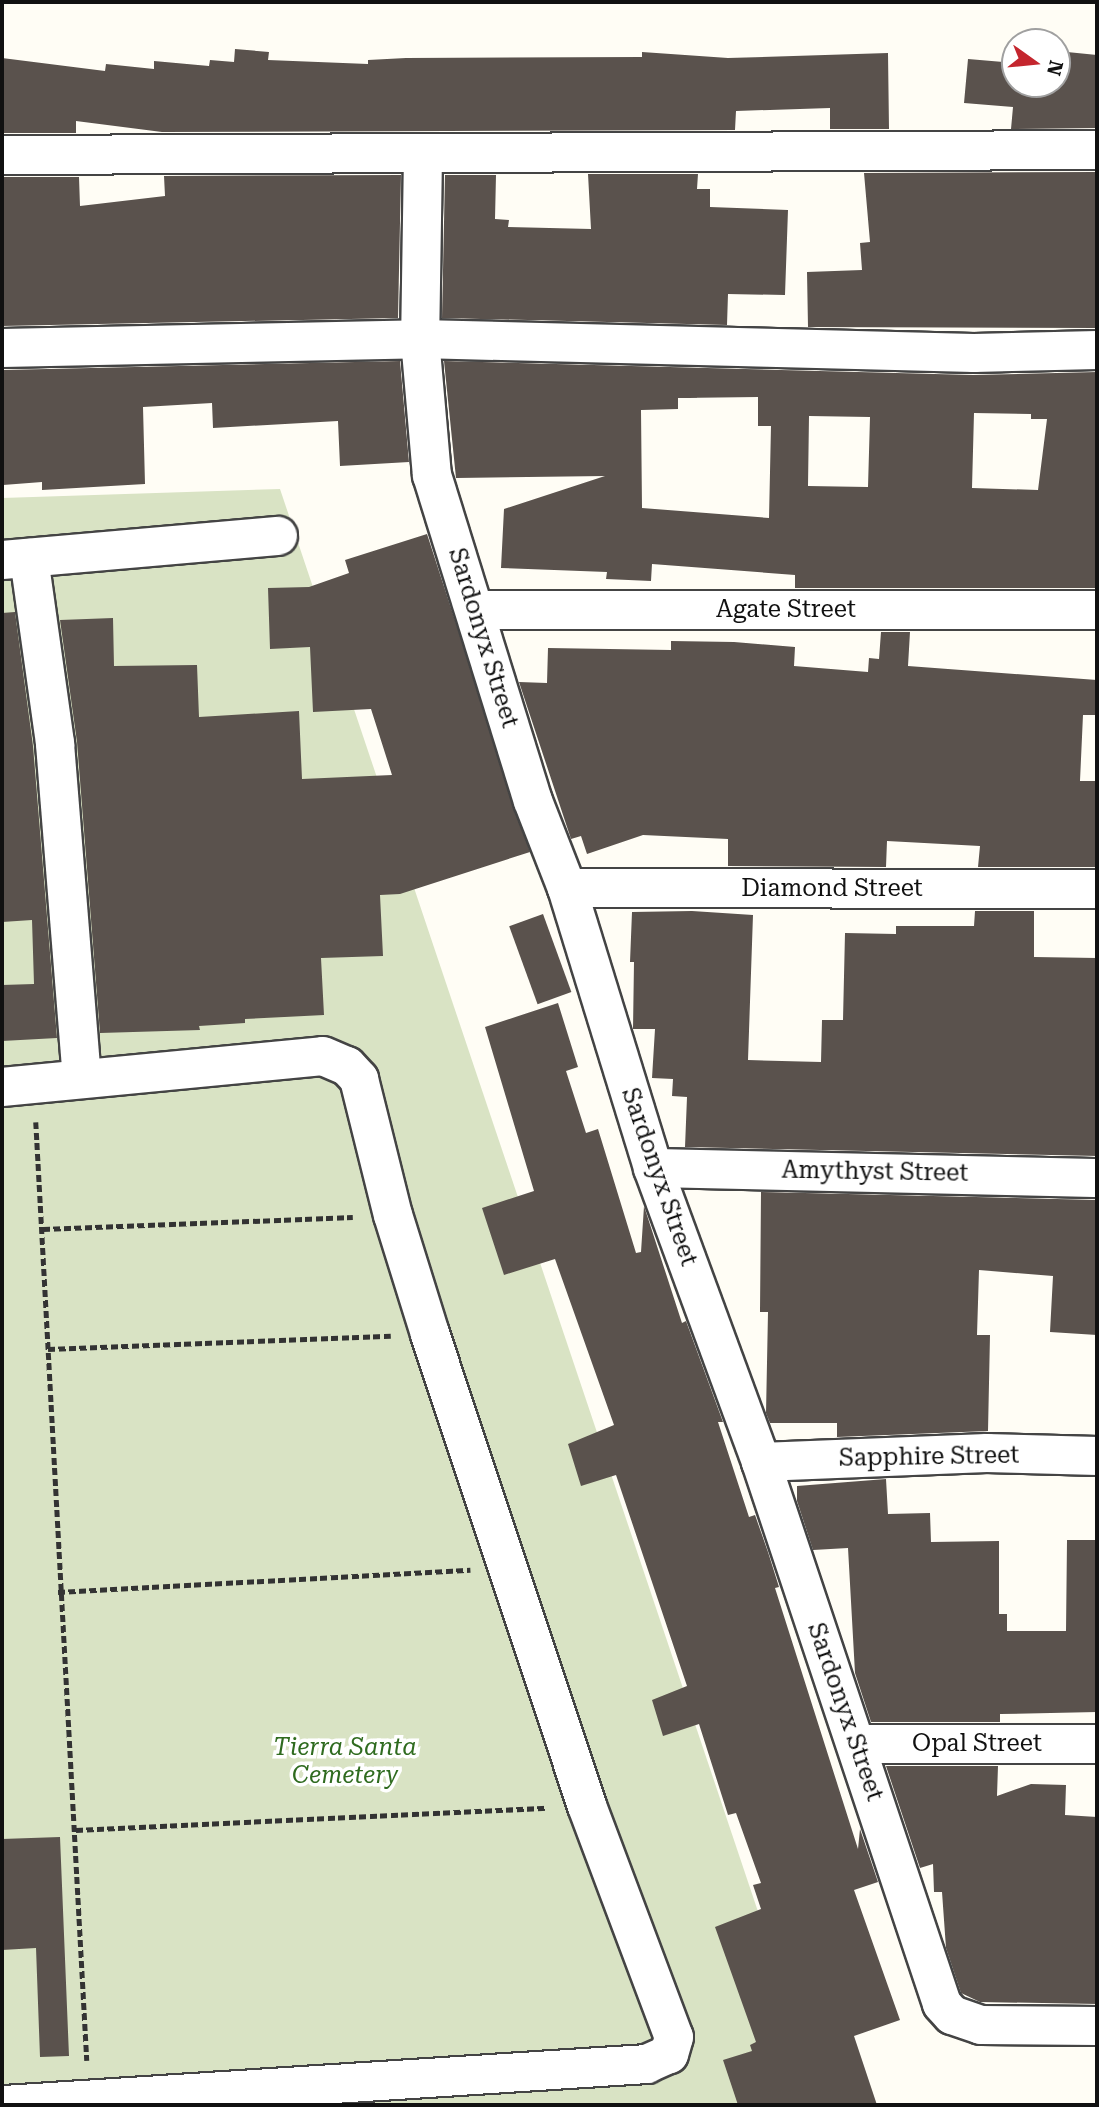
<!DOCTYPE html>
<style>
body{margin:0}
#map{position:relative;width:1099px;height:2107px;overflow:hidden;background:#fffdf5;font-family:"Roboto Serif",serif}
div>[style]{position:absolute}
.cemetery>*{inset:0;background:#d9e3c4}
.building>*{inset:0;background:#5a524d;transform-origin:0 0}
.path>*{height:4.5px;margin-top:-2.25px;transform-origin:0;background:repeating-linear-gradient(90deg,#333 0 7px,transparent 0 10.5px)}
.roads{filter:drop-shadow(2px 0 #444) drop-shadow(-2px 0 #444) drop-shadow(0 2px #444) drop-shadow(0 -2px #444)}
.minor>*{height:38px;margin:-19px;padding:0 19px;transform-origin:19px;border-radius:19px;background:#fff}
span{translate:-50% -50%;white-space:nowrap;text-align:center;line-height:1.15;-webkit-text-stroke:7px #fff;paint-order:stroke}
.street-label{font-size:24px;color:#111}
.park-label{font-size:24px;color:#2f6b1f;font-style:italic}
.frame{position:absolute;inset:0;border:4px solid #111;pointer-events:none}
.north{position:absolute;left:1001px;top:28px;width:70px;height:70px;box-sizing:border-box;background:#fff;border:2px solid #a0a0a0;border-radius:50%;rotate:105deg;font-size:19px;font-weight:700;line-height:28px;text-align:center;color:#111}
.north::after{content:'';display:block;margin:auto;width:24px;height:32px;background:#c4262e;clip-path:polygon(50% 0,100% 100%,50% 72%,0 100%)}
</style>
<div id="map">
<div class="cemetery">
<div style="clip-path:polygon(280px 489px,823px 2105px,2px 2105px,2px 498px)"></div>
</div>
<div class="building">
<div style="clip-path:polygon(235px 49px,269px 52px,268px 60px,368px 64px,368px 60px,406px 58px,642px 57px,642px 52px,728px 58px,888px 53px,889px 129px,830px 129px,830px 108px,736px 111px,735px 130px,162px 132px,76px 121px,76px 133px,2px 133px,2px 58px,105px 71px,106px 64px,154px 69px,154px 61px,209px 66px,210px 60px,234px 62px)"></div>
<div style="clip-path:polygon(1057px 51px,1097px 55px,1097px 128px,1011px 129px,1013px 107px,964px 103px,968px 59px,1015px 63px,1015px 84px,1057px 84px)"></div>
<div style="clip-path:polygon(1097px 172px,1097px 328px,808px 327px,807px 272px,862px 270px,860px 243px,870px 242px,864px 173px)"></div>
<div style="clip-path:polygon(588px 174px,698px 174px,697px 189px,710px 189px,710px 207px,788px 210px,785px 295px,728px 294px,727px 325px,442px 318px,445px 175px,496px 175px,495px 219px,509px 220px,508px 227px,591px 229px)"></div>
<div style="clip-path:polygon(401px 175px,398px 318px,2px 326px,2px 177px,79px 177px,80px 206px,165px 196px,164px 176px)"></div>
<div style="clip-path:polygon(400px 361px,409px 462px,340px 466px,338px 421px,213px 428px,212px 403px,143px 407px,145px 484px,42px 490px,42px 482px,3px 485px,3px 370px)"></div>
<div style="clip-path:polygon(evenodd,444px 361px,973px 375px,1097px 372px,1097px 588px,795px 588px,795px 575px,652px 564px,651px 581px,606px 579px,607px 572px,501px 568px,504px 509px,605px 476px,456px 478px,444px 361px,758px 397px,758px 426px,771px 426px,769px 518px,642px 508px,641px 410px,678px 409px,678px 398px,758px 397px,444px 361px,974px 413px,1031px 414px,1031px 419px,1047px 419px,1038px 490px,972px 488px,974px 413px,444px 361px,809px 416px,870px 417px,868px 487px,808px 486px,809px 416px)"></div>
<div style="clip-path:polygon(427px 534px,530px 852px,400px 894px,380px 895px,383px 956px,321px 958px,324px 1015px,245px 1019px,245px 1023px,199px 1026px,200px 1030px,100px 1033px,77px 742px,60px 620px,113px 618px,114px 666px,197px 665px,199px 717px,299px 711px,302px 779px,392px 775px,371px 709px,313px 712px,310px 647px,270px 649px,268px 588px,309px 587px,349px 573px,345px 560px)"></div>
<div style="clip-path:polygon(15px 612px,33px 746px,57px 1038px,2px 1041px,2px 985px,34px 984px,32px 920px,2px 922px,2px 613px)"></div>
<div style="clip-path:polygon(881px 632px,910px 632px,908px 666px,1097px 680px,1097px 715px,1083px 715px,1080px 781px,1097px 781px,1097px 867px,978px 867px,980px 846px,887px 841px,886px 867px,728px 866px,728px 839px,643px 835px,587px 854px,581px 836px,571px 839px,519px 682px,547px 683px,548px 648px,671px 650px,671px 641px,734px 642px,795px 647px,794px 666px,868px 672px,869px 658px,879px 659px)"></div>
<div style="clip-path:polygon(692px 911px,753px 915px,748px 1060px,821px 1062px,822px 1020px,843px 1020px,845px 933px,896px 934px,896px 926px,974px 926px,975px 911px,1034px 911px,1034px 957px,1097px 958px,1097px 1156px,685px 1147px,687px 1097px,672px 1096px,673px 1079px,652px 1078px,655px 1029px,633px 1029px,634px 962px,630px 962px,632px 912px)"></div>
<div style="left:543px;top:914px;width:83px;height:36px;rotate:70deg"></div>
<div style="clip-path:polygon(558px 1003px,578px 1067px,566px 1071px,586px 1133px,598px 1129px,636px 1253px,641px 1252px,644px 1206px,682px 1323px,686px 1321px,723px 1422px,718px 1422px,749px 1517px,755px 1515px,768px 1552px,779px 1587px,775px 1588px,858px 1849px,860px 1829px,878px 1882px,854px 1890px,900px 2020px,854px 2036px,877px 2105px,738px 2105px,723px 2060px,752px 2051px,750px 2045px,756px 2042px,715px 1927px,761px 1909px,753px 1885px,761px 1883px,736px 1813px,728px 1815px,699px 1724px,663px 1736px,652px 1700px,687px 1686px,616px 1475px,581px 1486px,568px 1444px,614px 1425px,555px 1259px,504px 1275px,482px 1208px,534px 1191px,485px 1027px)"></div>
<div style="clip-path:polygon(761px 1192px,1097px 1200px,1097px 1335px,1050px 1332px,1053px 1276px,979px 1270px,977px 1335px,990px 1335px,988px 1431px,837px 1437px,837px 1423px,770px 1423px,766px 1413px,768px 1312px,760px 1312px)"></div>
<div style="clip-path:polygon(886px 1479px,888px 1514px,930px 1513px,931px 1542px,999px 1541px,999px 1614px,1007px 1614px,1007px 1631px,1066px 1631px,1067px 1540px,1097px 1540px,1097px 1712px,1000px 1714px,1000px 1722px,871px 1722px,855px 1673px,848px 1548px,813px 1550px,797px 1501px,797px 1486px)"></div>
<div style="clip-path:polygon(886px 1766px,998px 1766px,997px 1796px,1031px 1784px,1066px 1785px,1065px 1815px,1097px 1817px,1097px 2004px,980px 2002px,961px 1993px,946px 1948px,942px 1892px,934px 1892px,933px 1864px,920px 1868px)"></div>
<div style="clip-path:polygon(60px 1837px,69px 2056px,40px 2057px,36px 1948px,2px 1950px,2px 1839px)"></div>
</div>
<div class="path">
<div style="left:36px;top:1122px;width:940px;rotate:86.89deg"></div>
<div style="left:43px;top:1229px;width:310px;rotate:-2.2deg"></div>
<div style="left:48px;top:1349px;width:343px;rotate:-2.2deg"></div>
<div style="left:58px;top:1592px;width:413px;rotate:-3.1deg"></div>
<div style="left:76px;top:1830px;width:472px;rotate:-2.7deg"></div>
</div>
<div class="roads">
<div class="minor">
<div style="left:2px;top:155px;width:1095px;rotate:-0.26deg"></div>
<div style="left:423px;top:155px;width:184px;rotate:90.9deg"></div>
<div style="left:420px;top:339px;width:137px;rotate:85deg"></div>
<div style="left:432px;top:475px;width:341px;rotate:72.8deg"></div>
<div style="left:533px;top:801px;width:93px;rotate:68.7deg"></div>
<div style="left:567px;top:888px;width:293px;rotate:72.9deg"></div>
<div style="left:653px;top:1168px;width:313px;rotate:69.8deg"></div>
<div style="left:761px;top:1462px;width:571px;rotate:71.53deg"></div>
<div style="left:942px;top:2004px;width:15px;rotate:48deg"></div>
<div style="left:952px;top:2015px;width:31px;rotate:19deg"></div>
<div style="left:981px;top:2025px;width:116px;rotate:0.5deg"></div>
<div style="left:2px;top:348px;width:418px;rotate:-1.2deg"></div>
<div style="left:420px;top:339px;width:554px;rotate:1.45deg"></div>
<div style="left:974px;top:353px;width:123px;rotate:-1.4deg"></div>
<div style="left:29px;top:558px;width:188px;rotate:82deg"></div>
<div style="left:55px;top:744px;width:335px;rotate:85.4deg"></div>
<div style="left:2px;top:560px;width:277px;rotate:-5deg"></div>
<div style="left:476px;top:610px;width:621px"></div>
<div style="left:567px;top:888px;width:530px;rotate:0.11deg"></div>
<div style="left:2px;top:1087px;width:322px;rotate:-5.5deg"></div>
<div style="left:323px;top:1056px;width:26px;rotate:23deg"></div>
<div style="left:347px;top:1066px;width:18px;rotate:47deg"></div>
<div style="left:359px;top:1079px;width:140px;rotate:76deg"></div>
<div style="left:393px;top:1215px;width:125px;rotate:72.7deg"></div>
<div style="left:430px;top:1334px;width:497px;rotate:71.6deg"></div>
<div style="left:587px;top:1806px;width:247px;rotate:69.4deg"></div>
<div style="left:674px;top:2037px;width:18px;rotate:106deg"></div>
<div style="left:669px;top:2054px;width:24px;rotate:156deg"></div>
<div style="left:647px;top:2064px;width:644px;rotate:176.35deg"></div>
<div style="left:653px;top:1168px;width:444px;rotate:1.3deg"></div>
<div style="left:761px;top:1462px;width:226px;rotate:-2.3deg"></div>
<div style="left:987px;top:1453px;width:110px;rotate:1.6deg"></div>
<div style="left:856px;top:1744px;width:241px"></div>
</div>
</div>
<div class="street-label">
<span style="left:786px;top:610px">Agate Street</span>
<span style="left:483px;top:638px;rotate:73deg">Sardonyx Street</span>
<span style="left:832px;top:889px">Diamond Street</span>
<span style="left:875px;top:1172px;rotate:1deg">Amythyst Street</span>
<span style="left:659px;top:1177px;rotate:71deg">Sardonyx Street</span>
<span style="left:929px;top:1457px;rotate:-1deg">Sapphire Street</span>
<span style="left:845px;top:1712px;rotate:71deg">Sardonyx Street</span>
<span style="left:977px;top:1744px">Opal Street</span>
</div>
<div class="park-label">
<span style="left:345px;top:1762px">Tierra Santa<br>Cemetery</span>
</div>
<div class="frame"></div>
<div class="north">N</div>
</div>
